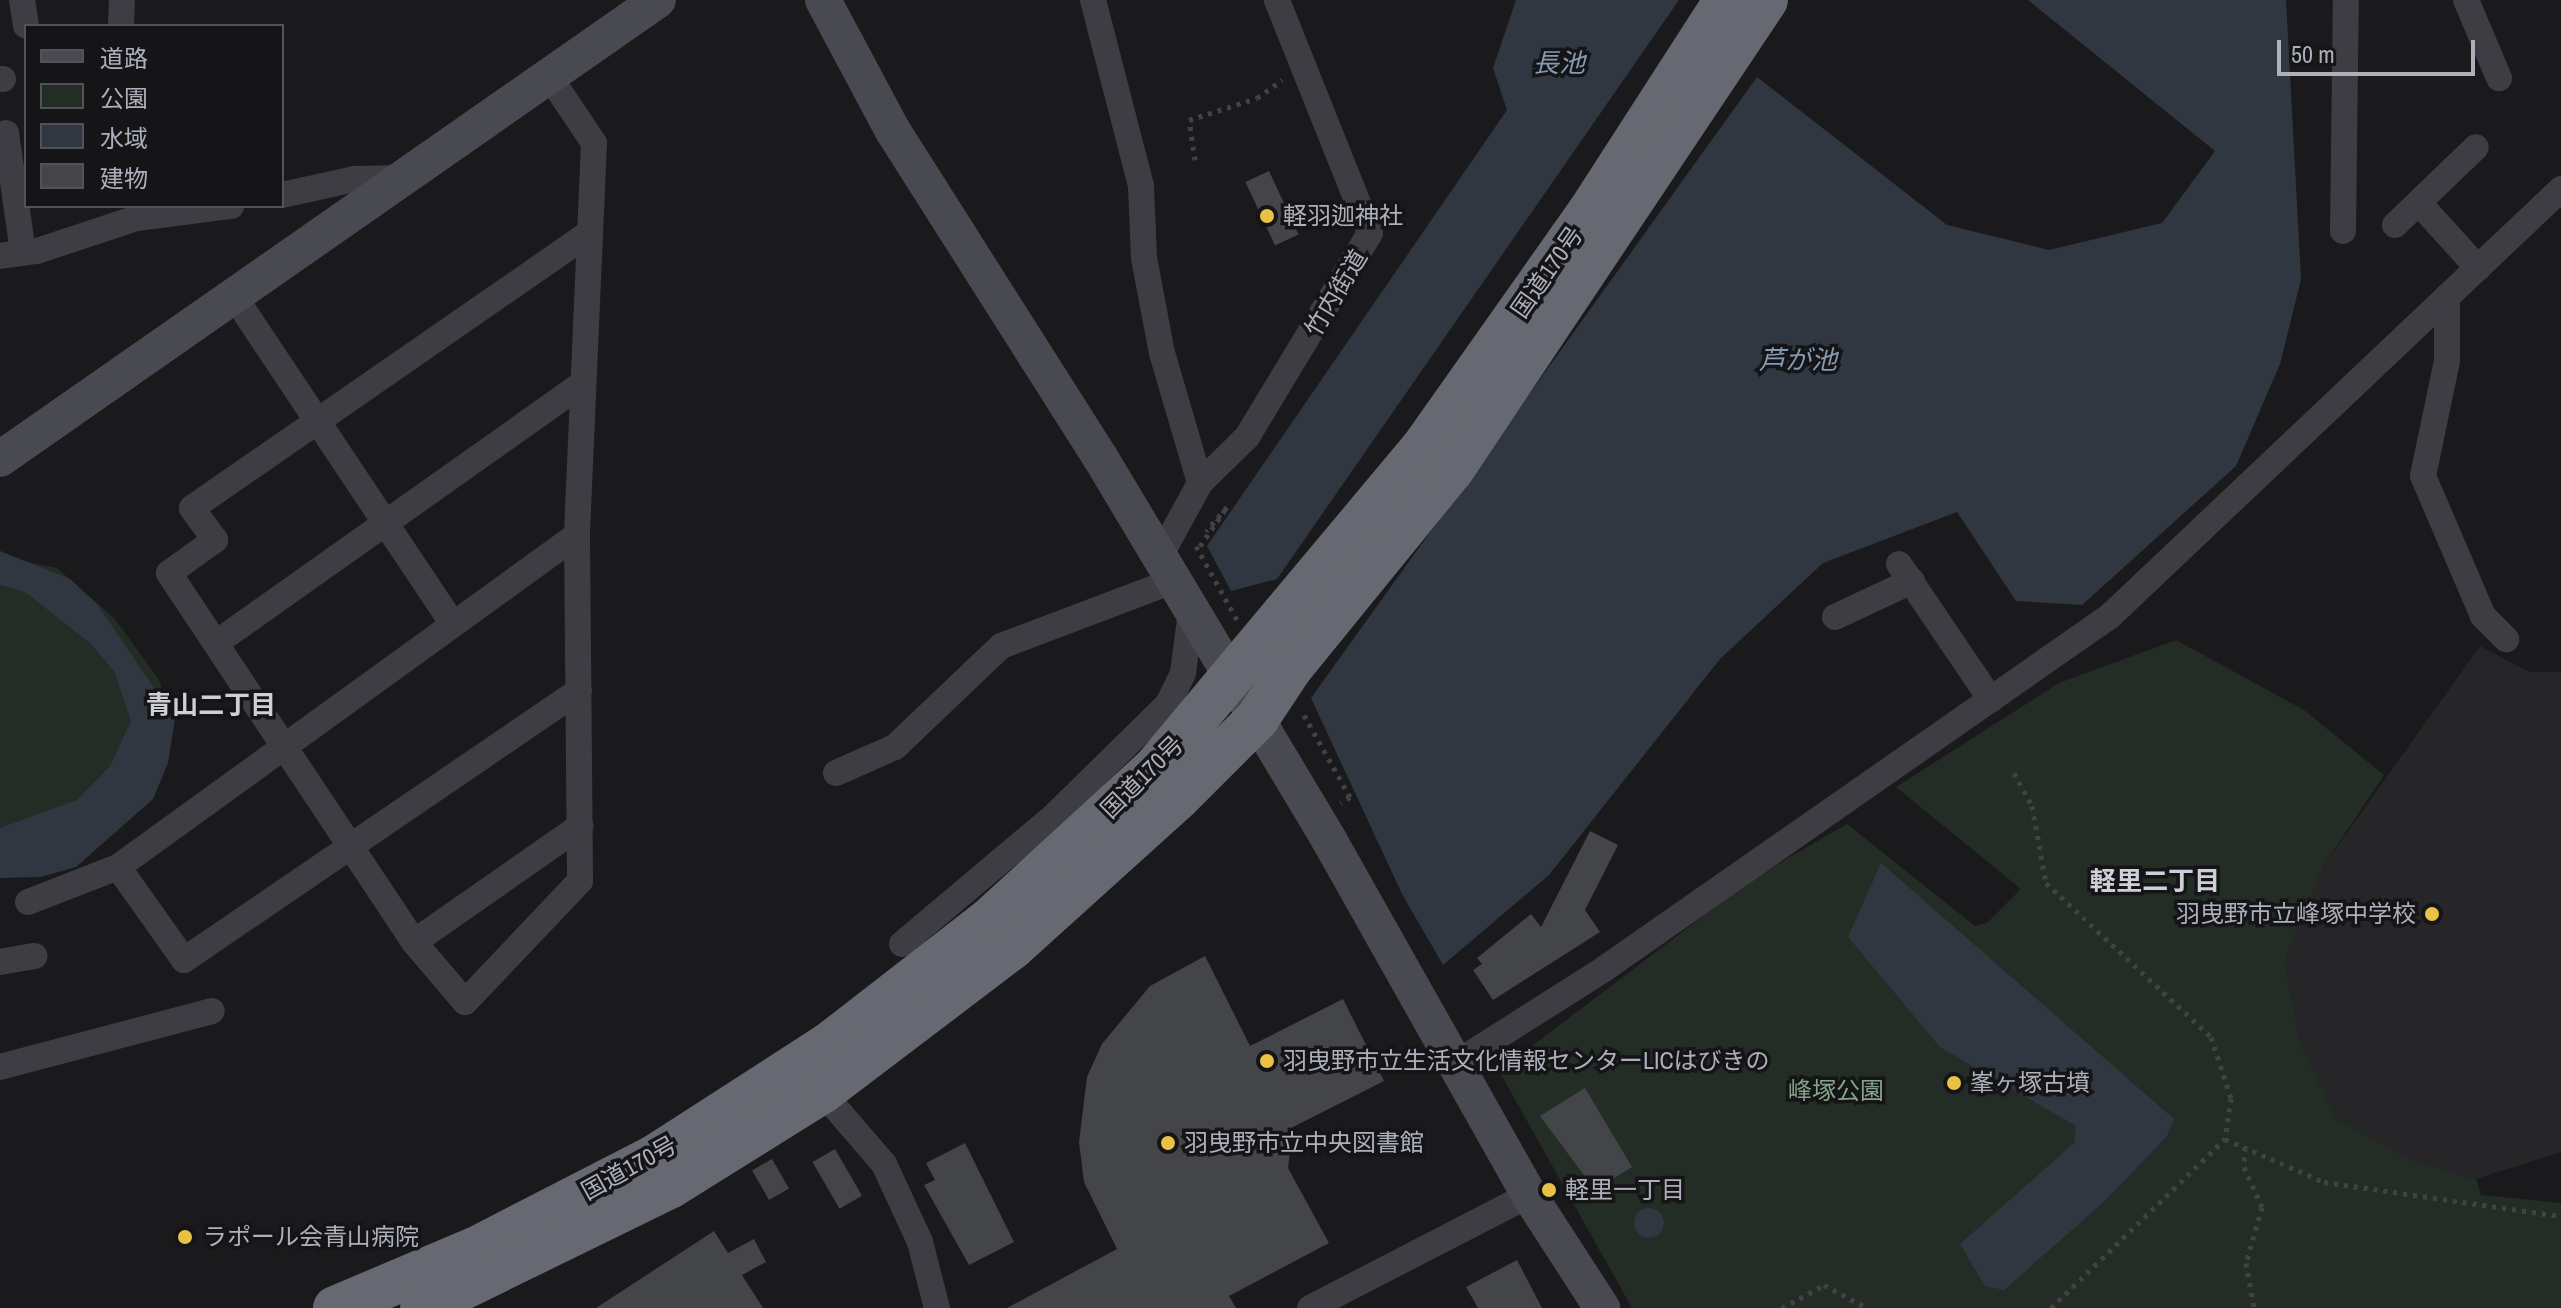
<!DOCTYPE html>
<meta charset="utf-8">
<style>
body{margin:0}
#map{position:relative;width:2561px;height:1308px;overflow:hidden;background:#1a1a1c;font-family:"Archivo Narrow","Noto Sans JP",sans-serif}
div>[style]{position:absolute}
.built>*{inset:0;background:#262629}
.green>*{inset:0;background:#242c26}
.water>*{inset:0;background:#303740}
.round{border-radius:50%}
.building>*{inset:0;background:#444549;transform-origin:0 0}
.path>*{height:5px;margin-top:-2.5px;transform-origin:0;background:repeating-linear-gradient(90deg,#414248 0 4px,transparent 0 10px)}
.street>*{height:26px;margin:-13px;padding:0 13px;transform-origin:13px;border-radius:13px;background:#3d3d43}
.secondary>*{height:36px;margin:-18px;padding:0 18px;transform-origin:18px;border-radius:18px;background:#494a51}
.highway>*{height:44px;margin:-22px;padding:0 22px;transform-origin:22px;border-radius:22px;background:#676972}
.dots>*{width:22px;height:22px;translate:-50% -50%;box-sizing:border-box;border:4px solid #151517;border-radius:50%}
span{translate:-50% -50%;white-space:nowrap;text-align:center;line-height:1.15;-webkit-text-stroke:7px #151517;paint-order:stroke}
.poi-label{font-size:24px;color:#adb0bb}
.left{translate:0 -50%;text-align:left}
.right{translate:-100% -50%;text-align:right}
.street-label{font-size:24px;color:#adb0bb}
.park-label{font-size:24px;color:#85a58a}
.water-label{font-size:26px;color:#869ab3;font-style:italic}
.neighbourhood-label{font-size:26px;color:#cecfd7;font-weight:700}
.legend{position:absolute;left:24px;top:24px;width:260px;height:184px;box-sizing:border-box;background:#151517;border:2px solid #525359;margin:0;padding:10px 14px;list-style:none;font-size:24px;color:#adb0bb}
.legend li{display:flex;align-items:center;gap:16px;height:40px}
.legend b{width:40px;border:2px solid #525359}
.scale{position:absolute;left:2277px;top:40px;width:198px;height:36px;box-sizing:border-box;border:4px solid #adb0bb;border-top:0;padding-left:10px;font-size:24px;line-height:28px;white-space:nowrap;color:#adb0bb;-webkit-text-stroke:6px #151517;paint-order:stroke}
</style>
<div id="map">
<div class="built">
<div style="clip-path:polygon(2480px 646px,2529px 672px,2561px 672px,2561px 1152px,2476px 1179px,2411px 1160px,2337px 1119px,2301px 1046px,2284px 963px,2324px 865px)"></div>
</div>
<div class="green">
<div style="clip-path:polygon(0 557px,57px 568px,114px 618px,160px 681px,168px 730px,129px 784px,0 841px)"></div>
<div style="clip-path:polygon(2176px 640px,2304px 710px,2384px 775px,2324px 865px,2284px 962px,2301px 1046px,2337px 1119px,2411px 1160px,2476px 1179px,2481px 1195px,2561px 1203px,2561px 1308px,1632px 1308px,1499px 1071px,1752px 879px,1847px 824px,1975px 926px,1987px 923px,2021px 889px,1896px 787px,2059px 683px)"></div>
</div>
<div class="water">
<div style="clip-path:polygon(1516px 0,1679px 0,1277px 579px,1231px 591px,1207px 546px,1507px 110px,1493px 68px)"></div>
<div style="clip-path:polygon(2028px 0,2286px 0,2301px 279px,2280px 364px,2236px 466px,2082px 605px,2016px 601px,1957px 512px,1823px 563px,1720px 659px,1549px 875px,1443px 965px,1402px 894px,1311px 698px,1757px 77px,1947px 225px,2049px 250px,2162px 223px,2215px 151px)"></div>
<div style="clip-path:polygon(0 551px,70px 579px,97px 604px,175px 719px,168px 763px,153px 799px,76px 867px,41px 877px,0 878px,0 828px,77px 800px,110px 766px,131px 721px,114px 671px,90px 643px,25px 592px,0 585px)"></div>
<div style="clip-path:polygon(1881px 863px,2174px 1119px,2167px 1136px,2106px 1200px,2004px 1290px,1985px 1286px,1960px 1244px,2074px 1143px,2076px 1126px,1940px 1047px,1848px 937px)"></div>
<div class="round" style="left:1634px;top:1208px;width:30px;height:30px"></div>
</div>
<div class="building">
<div style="left:1269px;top:171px;width:70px;height:26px;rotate:65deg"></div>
<div style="clip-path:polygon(1590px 831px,1618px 845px,1585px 910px,1600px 932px,1493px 1000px,1473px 970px,1482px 964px,1477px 958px,1531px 914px,1541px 927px)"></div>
<div style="clip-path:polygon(1205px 956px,1250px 1046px,1343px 999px,1384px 1081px,1293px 1127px,1288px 1168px,1329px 1243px,1229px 1296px,1236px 1308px,1007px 1308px,1117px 1249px,1084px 1182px,1079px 1142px,1087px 1077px,1102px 1044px,1150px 986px)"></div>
<div style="clip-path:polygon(1585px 1088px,1632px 1167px,1595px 1190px,1540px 1116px)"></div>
<div style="clip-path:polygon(965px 1143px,1014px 1242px,969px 1265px,924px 1185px,935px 1180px,926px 1163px)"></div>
<div style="left:835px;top:1149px;width:54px;height:26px;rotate:60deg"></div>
<div style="left:772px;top:1159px;width:34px;height:23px;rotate:60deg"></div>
<div style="clip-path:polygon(714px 1231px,728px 1253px,754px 1239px,766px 1262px,742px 1275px,763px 1308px,596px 1308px)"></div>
<div style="clip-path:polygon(1517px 1260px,1542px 1308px,1478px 1308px,1466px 1287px)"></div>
</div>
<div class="path">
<div style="left:1195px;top:160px;width:40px;rotate:-98.5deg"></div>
<div style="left:1189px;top:120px;width:71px;rotate:-17.9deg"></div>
<div style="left:1257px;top:98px;width:31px;rotate:-36deg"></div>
<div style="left:1196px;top:546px;width:85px;rotate:61deg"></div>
<div style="left:1200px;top:546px;width:47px;rotate:-55.3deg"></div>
<div style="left:1227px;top:507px;width:32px;rotate:131deg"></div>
<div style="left:1304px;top:715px;width:94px;rotate:60.7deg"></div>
<div style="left:1350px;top:797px;width:11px;rotate:146deg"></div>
<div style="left:2014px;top:773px;width:38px;rotate:61deg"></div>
<div style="left:2032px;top:806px;width:78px;rotate:79.7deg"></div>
<div style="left:2046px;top:883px;width:226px;rotate:43deg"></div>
<div style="left:2211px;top:1037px;width:64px;rotate:71.8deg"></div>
<div style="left:2231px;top:1098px;width:41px;rotate:98.3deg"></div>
<div style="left:2245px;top:1147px;width:20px;rotate:93deg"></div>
<div style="left:2244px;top:1167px;width:44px;rotate:65.8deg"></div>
<div style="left:2262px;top:1207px;width:58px;rotate:105.9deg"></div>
<div style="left:2246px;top:1263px;width:46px;rotate:79.9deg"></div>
<div style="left:1782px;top:1308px;width:48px;rotate:-28.7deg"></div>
<div style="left:1824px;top:1285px;width:49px;rotate:28.1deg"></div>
<div style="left:2051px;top:1308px;width:243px;rotate:-44.2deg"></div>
<div style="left:2225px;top:1139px;width:108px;rotate:23.5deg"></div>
<div style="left:2324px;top:1182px;width:239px;rotate:8.2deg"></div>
</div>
<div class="street">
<div style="left:22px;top:0;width:26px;rotate:81deg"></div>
<div style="left:1093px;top:0;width:192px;rotate:75.5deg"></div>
<div style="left:1141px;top:186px;width:72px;rotate:87.6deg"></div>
<div style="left:1144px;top:258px;width:97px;rotate:79.3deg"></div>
<div style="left:1162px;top:353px;width:135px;rotate:73.7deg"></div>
<div style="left:2466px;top:0;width:85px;rotate:67.1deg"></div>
<div style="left:121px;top:26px;width:26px;rotate:-88deg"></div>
<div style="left:549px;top:76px;width:81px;rotate:56.1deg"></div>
<div style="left:594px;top:143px;width:392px;rotate:92.5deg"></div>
<div style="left:577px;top:535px;width:346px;rotate:89.5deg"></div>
<div style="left:580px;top:881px;width:167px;rotate:133.5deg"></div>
<div style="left:465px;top:1002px;width:79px;rotate:-130.4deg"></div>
<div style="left:414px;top:942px;width:443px;rotate:-123.6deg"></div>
<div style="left:169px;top:573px;width:57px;rotate:-35.7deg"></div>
<div style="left:215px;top:540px;width:39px;rotate:-126deg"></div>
<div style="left:192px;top:508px;width:483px;rotate:-34.7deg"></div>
<div style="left:0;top:79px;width:3px"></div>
<div style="left:6px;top:133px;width:121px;rotate:81.9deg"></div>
<div style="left:282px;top:195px;width:75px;rotate:-12.4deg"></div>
<div style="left:355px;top:179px;width:47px;rotate:-1.2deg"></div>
<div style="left:2419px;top:203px;width:88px;rotate:47.8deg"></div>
<div style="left:2395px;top:225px;width:112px;rotate:-43.9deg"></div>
<div style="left:2343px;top:231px;width:231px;rotate:-89.3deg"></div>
<div style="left:0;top:256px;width:37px;rotate:-8deg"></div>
<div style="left:37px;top:251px;width:105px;rotate:-18.3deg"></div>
<div style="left:137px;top:218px;width:95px;rotate:-7.3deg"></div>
<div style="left:234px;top:296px;width:394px;rotate:56.3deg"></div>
<div style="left:2447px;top:297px;width:64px;rotate:90deg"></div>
<div style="left:2447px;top:361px;width:117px;rotate:101.8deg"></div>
<div style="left:2423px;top:476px;width:152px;rotate:66.8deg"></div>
<div style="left:2483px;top:616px;width:33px;rotate:45deg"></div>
<div style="left:1159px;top:558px;width:85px;rotate:-61.3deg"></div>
<div style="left:1200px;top:483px;width:66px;rotate:-44.4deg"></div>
<div style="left:1247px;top:437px;width:238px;rotate:-58.9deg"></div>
<div style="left:1370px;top:233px;width:251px;rotate:-111.8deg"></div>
<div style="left:1899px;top:564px;width:164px;rotate:55.9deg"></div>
<div style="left:1835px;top:617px;width:85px;rotate:-25.1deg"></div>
<div style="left:216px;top:643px;width:450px;rotate:-35.3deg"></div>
<div style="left:836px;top:773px;width:64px;rotate:-23.8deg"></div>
<div style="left:895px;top:747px;width:146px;rotate:-43.6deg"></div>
<div style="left:1001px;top:646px;width:184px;rotate:-20.7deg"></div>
<div style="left:118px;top:867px;width:114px;rotate:54.6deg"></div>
<div style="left:184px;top:960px;width:478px;rotate:-34.3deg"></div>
<div style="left:28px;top:902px;width:97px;rotate:-21.3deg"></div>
<div style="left:118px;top:867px;width:566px;rotate:-35.88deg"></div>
<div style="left:414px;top:942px;width:203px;rotate:-34.9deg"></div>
<div style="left:902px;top:944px;width:197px;rotate:-40.1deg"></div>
<div style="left:1053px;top:817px;width:161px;rotate:-44.5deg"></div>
<div style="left:1168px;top:704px;width:34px;rotate:-64deg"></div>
<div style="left:1183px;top:673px;width:63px;rotate:-82.6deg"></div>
<div style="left:0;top:962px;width:35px;rotate:-10deg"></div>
<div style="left:1453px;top:1065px;width:179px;rotate:-32.4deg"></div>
<div style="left:1604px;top:969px;width:617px;rotate:-34.9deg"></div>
<div style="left:2110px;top:616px;width:621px;rotate:-43.43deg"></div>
<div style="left:0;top:1067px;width:219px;rotate:-14.8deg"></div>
<div style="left:822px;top:1092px;width:95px;rotate:49.3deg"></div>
<div style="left:884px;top:1164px;width:86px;rotate:65.2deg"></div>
<div style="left:920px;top:1242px;width:68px;rotate:75.6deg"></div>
<div style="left:1310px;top:1308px;width:246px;rotate:-27.3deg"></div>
</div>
<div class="secondary">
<div style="left:823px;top:0;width:149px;rotate:61.9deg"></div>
<div style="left:893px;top:131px;width:386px;rotate:57.6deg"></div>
<div style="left:1100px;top:457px;width:444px;rotate:59.1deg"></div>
<div style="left:1328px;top:838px;width:410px;rotate:60.6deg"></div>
<div style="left:1529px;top:1195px;width:135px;rotate:57.1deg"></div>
<div style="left:0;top:459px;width:802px;rotate:-34.9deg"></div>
</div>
<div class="highway">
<div style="left:335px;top:1308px;width:152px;rotate:-22.9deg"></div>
<div style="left:475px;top:1249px;width:201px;rotate:-27.2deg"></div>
<div style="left:654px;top:1157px;width:207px;rotate:-32.8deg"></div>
<div style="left:828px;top:1045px;width:202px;rotate:-37.8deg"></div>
<div style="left:988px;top:921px;width:225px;rotate:-42.5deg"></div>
<div style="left:1154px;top:769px;width:417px;rotate:-50.1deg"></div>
<div style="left:1422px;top:449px;width:291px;rotate:-54.8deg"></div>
<div style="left:1590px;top:211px;width:251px;rotate:-57.2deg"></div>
<div style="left:422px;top:1308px;width:277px;rotate:-26.1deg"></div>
<div style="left:671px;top:1186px;width:178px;rotate:-31.9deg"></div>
<div style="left:822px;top:1092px;width:240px;rotate:-37.2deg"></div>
<div style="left:1013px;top:947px;width:222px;rotate:-42.1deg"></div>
<div style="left:1178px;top:798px;width:112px;rotate:-45deg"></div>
<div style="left:1257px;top:719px;width:60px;rotate:-56.6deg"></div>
<div style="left:1290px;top:669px;width:257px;rotate:-50.9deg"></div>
<div style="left:1452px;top:470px;width:565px;rotate:-56.25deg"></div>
</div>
<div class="dots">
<div style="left:1267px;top:216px;background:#e9c245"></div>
<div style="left:2432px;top:914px;background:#e9c245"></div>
<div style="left:1267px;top:1061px;background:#e9c245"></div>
<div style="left:1954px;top:1083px;background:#e9c245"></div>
<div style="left:1168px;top:1143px;background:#e9c245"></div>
<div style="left:1549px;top:1190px;background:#e9c245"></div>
<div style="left:185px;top:1237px;background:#e9c245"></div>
</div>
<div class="poi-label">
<span class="left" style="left:1283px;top:216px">軽羽迦神社</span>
<span class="right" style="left:2416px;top:914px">羽曳野市立峰塚中学校</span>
<span class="left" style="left:1283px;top:1061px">羽曳野市立生活文化情報センターLICはびきの</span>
<span class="left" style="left:1970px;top:1083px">峯ヶ塚古墳</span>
<span class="left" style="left:1184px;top:1143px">羽曳野市立中央図書館</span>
<span class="left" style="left:1565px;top:1190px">軽里一丁目</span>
<span class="left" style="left:203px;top:1237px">ラポール会青山病院</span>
</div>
<div class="street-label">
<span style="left:1547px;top:272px;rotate:-55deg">国道170号</span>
<span style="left:1336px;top:293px;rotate:-59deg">竹内街道</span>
<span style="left:1142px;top:777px;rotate:-45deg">国道170号</span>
<span style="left:629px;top:1168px;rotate:-29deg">国道170号</span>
</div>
<div class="park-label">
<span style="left:1836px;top:1091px">峰塚公園</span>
</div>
<div class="water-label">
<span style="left:1559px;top:63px">長池</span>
<span style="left:1798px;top:360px">芦が池</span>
</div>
<div class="neighbourhood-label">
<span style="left:211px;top:705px">青山二丁目</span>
<span style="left:2155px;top:881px">軽里二丁目</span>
</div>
<ul class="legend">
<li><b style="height:10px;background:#494a51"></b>道路</li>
<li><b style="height:22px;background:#242c26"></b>公園</li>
<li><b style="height:22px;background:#303740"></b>水域</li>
<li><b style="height:22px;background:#444549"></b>建物</li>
</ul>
<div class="scale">50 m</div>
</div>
